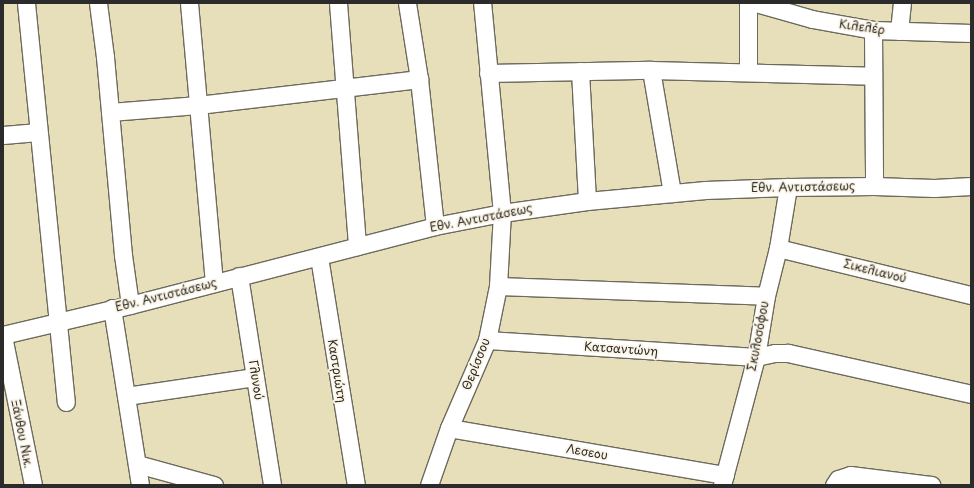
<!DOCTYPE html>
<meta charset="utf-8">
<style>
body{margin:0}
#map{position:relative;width:974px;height:488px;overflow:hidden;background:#e7dfb9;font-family:"Playpen Sans",sans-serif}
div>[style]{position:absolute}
.roads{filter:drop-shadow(1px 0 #6d6a5d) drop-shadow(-1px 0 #6d6a5d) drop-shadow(0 1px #6d6a5d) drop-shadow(0 -1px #6d6a5d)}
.minor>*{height:17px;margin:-8.5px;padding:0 8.5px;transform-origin:8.5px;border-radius:8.5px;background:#fff}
span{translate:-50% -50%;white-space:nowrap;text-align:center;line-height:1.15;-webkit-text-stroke:3.5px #fcf5e5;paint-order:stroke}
.street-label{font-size:12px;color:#2b2b2b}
.frame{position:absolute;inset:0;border:4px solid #2b2b2b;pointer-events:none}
</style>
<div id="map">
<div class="roads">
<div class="minor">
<div style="left:26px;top:3px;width:401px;rotate:84.3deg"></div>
<div style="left:98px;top:3px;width:54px;rotate:82.6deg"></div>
<div style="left:105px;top:57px;width:199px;rotate:84.8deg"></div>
<div style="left:123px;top:255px;width:50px;rotate:82deg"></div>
<div style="left:189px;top:3px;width:281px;rotate:84.9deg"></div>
<div style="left:338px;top:3px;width:244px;rotate:85.5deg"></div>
<div style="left:407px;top:3px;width:77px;rotate:81deg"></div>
<div style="left:419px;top:79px;width:148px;rotate:83.8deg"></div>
<div style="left:756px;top:3px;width:58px;rotate:15.9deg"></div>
<div style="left:812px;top:19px;width:62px;rotate:10.2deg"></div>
<div style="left:873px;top:30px;width:98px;rotate:1.8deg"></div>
<div style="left:873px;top:30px;width:156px;rotate:89.6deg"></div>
<div style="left:899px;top:31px;width:28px;rotate:-84deg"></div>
<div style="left:651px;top:70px;width:125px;rotate:80.3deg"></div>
<div style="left:580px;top:71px;width:130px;rotate:86.9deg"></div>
<div style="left:748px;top:72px;width:69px;rotate:-90deg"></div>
<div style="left:488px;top:73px;width:163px;rotate:-1.1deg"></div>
<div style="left:651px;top:70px;width:222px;rotate:1.5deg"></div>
<div style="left:110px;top:112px;width:88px;rotate:-4.5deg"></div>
<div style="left:198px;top:105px;width:223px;rotate:-6.7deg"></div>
<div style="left:3px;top:135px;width:35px;rotate:-5deg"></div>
<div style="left:778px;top:248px;width:199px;rotate:13.7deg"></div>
<div style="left:319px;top:257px;width:231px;rotate:80.8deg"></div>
<div style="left:239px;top:276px;width:212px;rotate:81deg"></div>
<div style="left:498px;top:286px;width:268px;rotate:2.1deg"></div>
<div style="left:112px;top:308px;width:179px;rotate:81deg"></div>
<div style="left:3px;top:335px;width:130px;rotate:-13.3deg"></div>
<div style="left:130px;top:305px;width:315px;rotate:-14.5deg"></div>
<div style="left:435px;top:226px;width:68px;rotate:-11deg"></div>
<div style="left:502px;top:213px;width:86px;rotate:-8deg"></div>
<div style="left:587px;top:201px;width:119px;rotate:-5.3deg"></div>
<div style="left:705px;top:190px;width:83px;rotate:-2.1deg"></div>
<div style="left:788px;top:187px;width:86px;rotate:-0.7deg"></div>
<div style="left:874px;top:186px;width:60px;rotate:1.9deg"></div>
<div style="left:934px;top:188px;width:37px;rotate:-3deg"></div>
<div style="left:3px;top:336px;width:152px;rotate:78.6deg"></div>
<div style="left:487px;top:340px;width:270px;rotate:3.6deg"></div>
<div style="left:756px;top:357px;width:19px;rotate:-12deg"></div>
<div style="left:775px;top:353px;width:13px"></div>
<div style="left:788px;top:353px;width:188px;rotate:12.6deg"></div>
<div style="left:126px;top:396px;width:130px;rotate:-8.4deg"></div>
<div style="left:449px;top:428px;width:280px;rotate:9.7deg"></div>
<div style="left:137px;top:464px;width:80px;rotate:15.3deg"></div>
<div style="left:429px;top:485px;width:60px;rotate:-70.7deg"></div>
<div style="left:449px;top:428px;width:96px;rotate:-66.6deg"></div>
<div style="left:487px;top:340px;width:55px;rotate:-78.5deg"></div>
<div style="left:498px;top:286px;width:73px;rotate:-86.9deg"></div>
<div style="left:502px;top:213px;width:211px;rotate:-95.4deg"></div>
<div style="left:722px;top:485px;width:132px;rotate:-75.1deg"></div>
<div style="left:756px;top:357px;width:62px;rotate:-80.7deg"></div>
<div style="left:766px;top:296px;width:49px;rotate:-76deg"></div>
<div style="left:778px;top:248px;width:62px;rotate:-80.7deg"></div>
<div style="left:834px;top:485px;width:7px;rotate:-56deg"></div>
<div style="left:838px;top:479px;width:13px;rotate:-18deg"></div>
<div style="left:850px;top:475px;width:82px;rotate:7deg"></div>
</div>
</div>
<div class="street-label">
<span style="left:862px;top:27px;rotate:8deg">Κιλελέρ</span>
<span style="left:803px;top:187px;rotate:-1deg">Εθν. Αντιστάσεως</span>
<span style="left:481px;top:218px;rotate:-11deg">Εθν. Αντιστάσεως</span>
<span style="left:875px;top:271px;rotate:14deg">Σικελιανού</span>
<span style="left:166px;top:295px;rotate:-14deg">Εθν. Αντιστάσεως</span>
<span style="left:758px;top:336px;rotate:-79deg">Σκυλοσόφου</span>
<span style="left:621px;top:349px;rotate:4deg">Κατσαντώνη</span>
<span style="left:476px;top:364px;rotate:-68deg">Θερίσσου</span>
<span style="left:337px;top:371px;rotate:81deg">Καστριώτη</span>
<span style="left:256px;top:380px;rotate:81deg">Γλυνού</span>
<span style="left:22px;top:434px;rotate:79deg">Ξάνθου Νικ.</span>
<span style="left:587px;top:452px;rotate:10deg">Λεσεου</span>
</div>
<div class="frame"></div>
</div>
